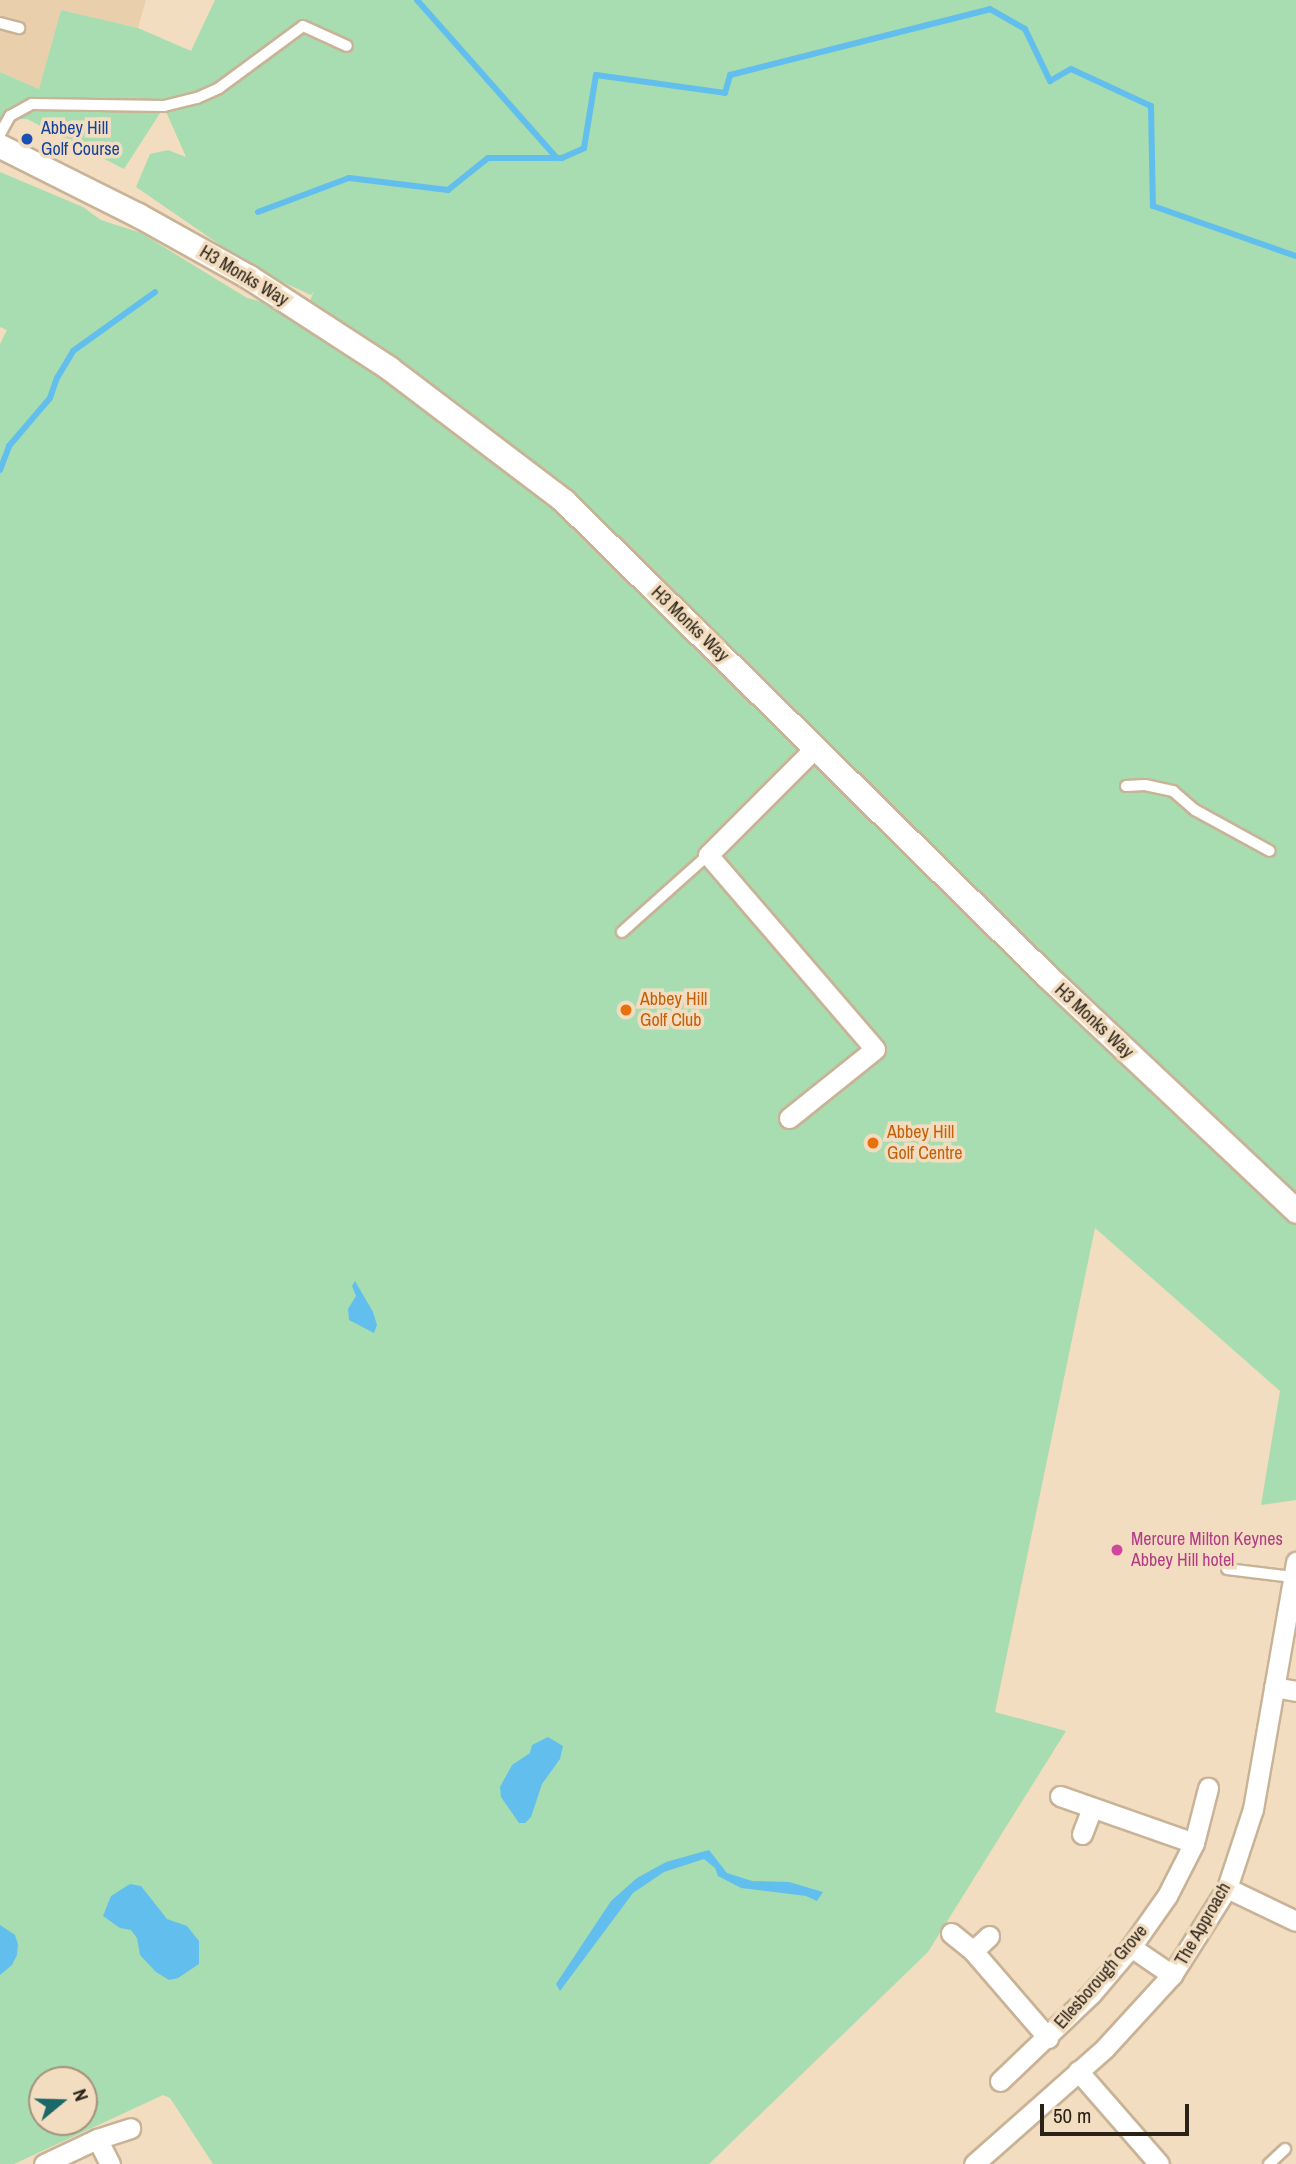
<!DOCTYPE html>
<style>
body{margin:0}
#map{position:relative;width:1296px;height:2164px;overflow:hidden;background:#f3ddc0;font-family:"Archivo Narrow",sans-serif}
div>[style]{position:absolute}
.built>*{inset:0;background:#eacfac}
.green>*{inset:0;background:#a8dcb1}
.water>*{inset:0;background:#62bfed}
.stream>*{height:6px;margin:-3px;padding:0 3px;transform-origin:3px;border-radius:3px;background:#62bfed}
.roads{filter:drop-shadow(2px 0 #c8b397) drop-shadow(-2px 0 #c8b397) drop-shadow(0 2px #c8b397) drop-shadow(0 -2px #c8b397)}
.service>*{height:10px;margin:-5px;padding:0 5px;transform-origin:5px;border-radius:5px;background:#fff}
.minor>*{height:19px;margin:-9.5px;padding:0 9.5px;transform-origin:9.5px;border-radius:9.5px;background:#fff}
.tertiary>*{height:23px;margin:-11.5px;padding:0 11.5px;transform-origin:11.5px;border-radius:11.5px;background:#fff}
.dots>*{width:19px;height:19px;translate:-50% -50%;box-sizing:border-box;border:4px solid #f3ddc0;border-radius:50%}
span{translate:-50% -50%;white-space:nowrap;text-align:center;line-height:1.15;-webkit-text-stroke:7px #f3ddc0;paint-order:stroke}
.transit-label{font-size:18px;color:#164399}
.left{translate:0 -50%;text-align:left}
.street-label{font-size:18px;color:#2a2217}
.food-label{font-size:18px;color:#c56008}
.hotel-label{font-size:18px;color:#b23c85}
.north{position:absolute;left:28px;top:2066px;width:70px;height:70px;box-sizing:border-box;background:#f3ddc0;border:2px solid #a3927c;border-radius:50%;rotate:71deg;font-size:19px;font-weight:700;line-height:28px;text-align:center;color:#2a2217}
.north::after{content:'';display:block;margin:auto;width:24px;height:32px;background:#1a6869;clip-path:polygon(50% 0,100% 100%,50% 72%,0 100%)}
.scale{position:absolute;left:1040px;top:2104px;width:149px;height:32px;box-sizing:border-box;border:4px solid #2a2217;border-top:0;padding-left:9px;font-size:21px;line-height:24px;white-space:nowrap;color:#2a2217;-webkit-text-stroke:5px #f3ddc0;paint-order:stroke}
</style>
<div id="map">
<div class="built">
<div style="clip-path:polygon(0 0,146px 0,138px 28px,61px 10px,39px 89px,0 72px)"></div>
</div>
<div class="green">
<div style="clip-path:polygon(evenodd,215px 0,1296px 0,1296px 1500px,1261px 1505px,1280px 1391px,1095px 1228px,995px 1712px,1066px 1731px,928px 1952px,709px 2164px,213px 2164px,170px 2098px,163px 2095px,14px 2164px,0 2164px,0 344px,7px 330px,0 327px,0 172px,83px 207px,101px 220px,141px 233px,247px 298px,305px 313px,314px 291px,311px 295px,258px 271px,136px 187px,150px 154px,168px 150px,186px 157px,164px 107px,124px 169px,27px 119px,0 119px,0 72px,39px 89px,61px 10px,138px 28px,191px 51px,215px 0,42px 2080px,84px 2080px,84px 2122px,42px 2122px,42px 2080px)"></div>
</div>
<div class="water">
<div style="clip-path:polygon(355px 1281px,373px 1312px,377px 1325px,374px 1333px,349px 1320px,348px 1309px,356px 1296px,352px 1286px)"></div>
<div style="clip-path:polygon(548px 1737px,563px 1746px,560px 1759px,542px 1784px,531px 1817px,525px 1823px,519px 1823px,501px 1797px,500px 1787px,512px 1765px,530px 1753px,532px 1745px)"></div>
<div style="clip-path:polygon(709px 1850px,727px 1873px,752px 1881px,789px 1882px,823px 1892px,817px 1901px,806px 1896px,741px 1888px,718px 1876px,715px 1868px,704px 1859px,664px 1872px,633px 1893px,560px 1991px,556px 1984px,611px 1901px,637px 1878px,666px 1862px)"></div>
<div style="clip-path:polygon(130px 1884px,141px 1886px,167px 1919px,187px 1926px,199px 1941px,199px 1964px,178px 1978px,169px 1980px,156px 1972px,140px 1955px,137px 1938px,131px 1930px,120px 1928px,103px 1916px,111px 1896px)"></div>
<div style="clip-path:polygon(0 1925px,15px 1935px,18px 1944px,17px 1955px,12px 1965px,0 1975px)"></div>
</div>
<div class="stream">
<div style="left:417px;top:0;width:211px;rotate:48.5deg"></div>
<div style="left:258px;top:212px;width:97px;rotate:-20.5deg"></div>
<div style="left:349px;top:178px;width:100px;rotate:6.9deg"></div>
<div style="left:448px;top:190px;width:51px;rotate:-38.7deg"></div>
<div style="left:488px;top:158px;width:74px"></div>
<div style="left:562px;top:158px;width:24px;rotate:-24deg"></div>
<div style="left:584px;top:148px;width:74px;rotate:-80.7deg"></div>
<div style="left:596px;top:75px;width:130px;rotate:7.9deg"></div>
<div style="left:725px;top:93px;width:19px;rotate:-74deg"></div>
<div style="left:730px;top:75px;width:268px;rotate:-14.2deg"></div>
<div style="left:990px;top:9px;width:40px;rotate:29.7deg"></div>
<div style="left:1025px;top:29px;width:58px;rotate:64.3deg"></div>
<div style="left:1050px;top:81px;width:24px;rotate:-30deg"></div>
<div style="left:1071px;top:69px;width:88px;rotate:24.8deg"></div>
<div style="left:1151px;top:106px;width:100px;rotate:88.9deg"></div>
<div style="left:1153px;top:206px;width:151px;rotate:19.3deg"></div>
<div style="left:0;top:470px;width:26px;rotate:-69deg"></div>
<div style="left:9px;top:446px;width:63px;rotate:-49.5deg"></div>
<div style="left:50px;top:398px;width:21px;rotate:-71deg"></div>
<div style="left:57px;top:378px;width:31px;rotate:-59deg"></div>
<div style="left:73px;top:351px;width:101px;rotate:-35.7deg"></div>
</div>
<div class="roads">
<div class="service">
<div style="left:0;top:23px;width:20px;rotate:15deg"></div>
<div style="left:0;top:134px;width:21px;rotate:-61deg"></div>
<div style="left:10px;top:116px;width:25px;rotate:-29deg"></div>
<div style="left:32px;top:104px;width:132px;rotate:0.9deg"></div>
<div style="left:164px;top:106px;width:34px;rotate:-14deg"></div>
<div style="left:197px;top:98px;width:24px;rotate:-24deg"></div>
<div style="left:219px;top:88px;width:104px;rotate:-36.4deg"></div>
<div style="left:303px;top:26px;width:48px;rotate:24.4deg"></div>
<div style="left:1126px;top:786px;width:19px;rotate:-3deg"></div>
<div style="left:1145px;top:785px;width:29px;rotate:12deg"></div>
<div style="left:1173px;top:791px;width:29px;rotate:41deg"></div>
<div style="left:1195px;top:810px;width:85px;rotate:28.7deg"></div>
<div style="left:622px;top:932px;width:115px;rotate:-41.8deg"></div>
<div style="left:1227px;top:1569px;width:66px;rotate:6.9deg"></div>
<div style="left:1269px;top:2164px;width:22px;rotate:-43deg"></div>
</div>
<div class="minor">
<div style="left:789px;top:1118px;width:110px;rotate:-38.7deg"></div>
<div style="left:875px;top:1049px;width:256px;rotate:-130.7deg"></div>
<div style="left:708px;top:855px;width:153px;rotate:-45deg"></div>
<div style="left:1274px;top:1687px;width:22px;rotate:10deg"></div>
<div style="left:1060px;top:1796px;width:142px;rotate:19.3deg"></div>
<div style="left:1082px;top:1834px;width:28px;rotate:-69deg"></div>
<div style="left:1227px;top:1888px;width:76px;rotate:25.6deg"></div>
<div style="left:951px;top:1933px;width:28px;rotate:39deg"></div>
<div style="left:973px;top:1951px;width:115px;rotate:49.2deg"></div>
<div style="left:1131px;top:1947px;width:50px;rotate:34.3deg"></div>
<div style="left:973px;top:1951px;width:22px;rotate:-43deg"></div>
<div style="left:1078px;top:2071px;width:123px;rotate:48.9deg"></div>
<div style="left:1000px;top:2081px;width:126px;rotate:-43.7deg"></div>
<div style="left:1091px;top:1994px;width:62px;rotate:-49.6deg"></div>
<div style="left:1131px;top:1947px;width:62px;rotate:-54.8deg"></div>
<div style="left:1167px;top:1896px;width:59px;rotate:-63deg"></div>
<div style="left:1194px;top:1843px;width:57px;rotate:-75.7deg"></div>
<div style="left:44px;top:2164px;width:59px;rotate:-25.3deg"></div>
<div style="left:110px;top:2164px;width:28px;rotate:-117deg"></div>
<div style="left:97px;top:2139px;width:35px;rotate:-18deg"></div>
<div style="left:974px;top:2164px;width:175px;rotate:-41.5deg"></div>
<div style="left:1105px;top:2048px;width:99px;rotate:-47.5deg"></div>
<div style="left:1172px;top:1975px;width:103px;rotate:-57.7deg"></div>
<div style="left:1227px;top:1888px;width:83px;rotate:-71.8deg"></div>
<div style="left:1253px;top:1809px;width:251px;rotate:-80.1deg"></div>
</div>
<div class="tertiary">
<div style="left:0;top:146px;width:154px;rotate:26.6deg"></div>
<div style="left:138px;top:215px;width:127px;rotate:29.2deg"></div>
<div style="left:249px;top:277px;width:167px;rotate:33deg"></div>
<div style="left:389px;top:368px;width:220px;rotate:37.2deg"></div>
<div style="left:564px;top:501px;width:677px;rotate:44.52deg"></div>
<div style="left:1047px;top:976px;width:342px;rotate:43.3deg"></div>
</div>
</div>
<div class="dots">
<div style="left:27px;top:139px;background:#1a4fb4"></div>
<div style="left:626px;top:1010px;background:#e8710a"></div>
<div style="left:873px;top:1143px;background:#e8710a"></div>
<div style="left:1117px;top:1550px;background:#d1479c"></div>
</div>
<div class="transit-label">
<span class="left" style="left:41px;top:139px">Abbey Hill<br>Golf Course</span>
</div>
<div class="street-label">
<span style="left:244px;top:276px;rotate:31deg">H3 Monks Way</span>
<span style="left:690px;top:624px;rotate:44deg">H3 Monks Way</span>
<span style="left:1094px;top:1021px;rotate:43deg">H3 Monks Way</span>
<span style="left:1203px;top:1924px;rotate:-60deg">The Approach</span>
<span style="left:1101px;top:1977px;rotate:-49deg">Ellesborough Grove</span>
</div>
<div class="food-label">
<span class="left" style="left:640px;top:1010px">Abbey Hill<br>Golf Club</span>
<span class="left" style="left:887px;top:1143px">Abbey Hill<br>Golf Centre</span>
</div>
<div class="hotel-label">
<span class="left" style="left:1131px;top:1550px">Mercure Milton Keynes<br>Abbey Hill hotel</span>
</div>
<div class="north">N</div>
<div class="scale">50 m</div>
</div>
